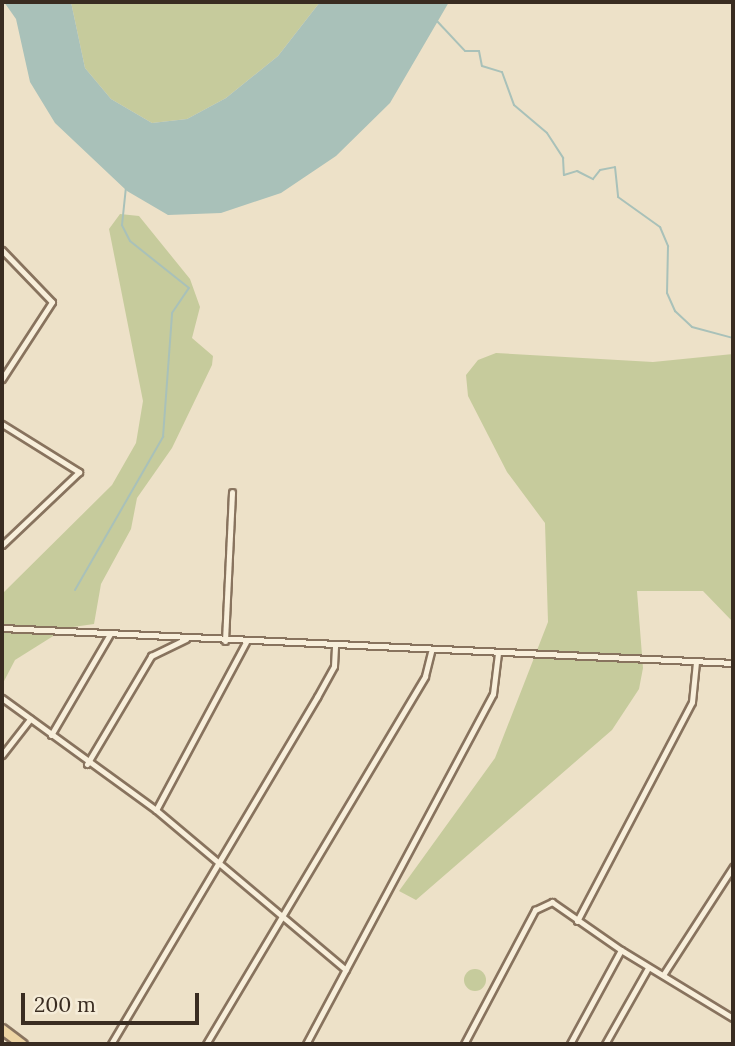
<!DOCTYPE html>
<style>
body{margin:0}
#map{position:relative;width:735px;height:1046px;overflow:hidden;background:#ede1c8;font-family:Lora,serif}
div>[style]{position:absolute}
.green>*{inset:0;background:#c6cb9c}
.round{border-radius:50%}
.water>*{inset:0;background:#a9c1b9}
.stream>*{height:2px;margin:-1px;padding:0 1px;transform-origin:1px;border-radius:1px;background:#a9c1b9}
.roads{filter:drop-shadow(2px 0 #88735e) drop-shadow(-2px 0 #88735e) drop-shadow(0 2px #88735e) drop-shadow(0 -2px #88735e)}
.minor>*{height:5px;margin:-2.5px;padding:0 2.5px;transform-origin:2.5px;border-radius:2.5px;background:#f8efdb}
.primary>*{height:9px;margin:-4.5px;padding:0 4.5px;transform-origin:4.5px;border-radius:4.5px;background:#edd4a3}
span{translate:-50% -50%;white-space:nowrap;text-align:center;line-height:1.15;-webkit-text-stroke:7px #f5ecd8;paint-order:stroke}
.frame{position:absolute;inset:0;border:4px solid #392c21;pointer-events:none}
.scale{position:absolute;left:21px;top:993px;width:178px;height:32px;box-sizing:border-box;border:4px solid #392c21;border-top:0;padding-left:9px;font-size:21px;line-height:24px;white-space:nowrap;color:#392c21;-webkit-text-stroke:5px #f5ecd8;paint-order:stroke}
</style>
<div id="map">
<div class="green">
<div style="clip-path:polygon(71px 2px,320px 2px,278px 56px,226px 98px,187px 119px,152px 123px,111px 99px,85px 68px)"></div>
<div style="clip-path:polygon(120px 214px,139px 216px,190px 279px,200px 307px,192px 338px,213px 356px,212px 365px,172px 448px,137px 498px,131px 529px,101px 584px,94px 624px,66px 628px,15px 660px,2px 685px,2px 594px,112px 485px,136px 443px,143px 401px,109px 229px)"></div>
<div style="clip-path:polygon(496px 353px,653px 362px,733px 354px,733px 664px,732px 621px,703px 591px,637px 591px,643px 668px,639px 689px,612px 730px,416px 900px,399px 891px,495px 758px,548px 622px,545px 523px,507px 472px,468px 396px,466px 375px,478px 360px)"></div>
<div class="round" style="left:464px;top:969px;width:22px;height:22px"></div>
</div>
<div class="water">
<div style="clip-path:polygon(4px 2px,71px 2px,85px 68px,111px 99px,152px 123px,187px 119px,226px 98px,278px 56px,320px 2px,449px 2px,390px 103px,336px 156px,281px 193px,221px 213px,168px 215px,127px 191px,55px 123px,30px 82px,16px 19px)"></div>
</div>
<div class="stream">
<div style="left:436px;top:20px;width:42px;rotate:46.9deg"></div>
<div style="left:465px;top:51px;width:14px"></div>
<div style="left:479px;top:51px;width:15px;rotate:79deg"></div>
<div style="left:482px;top:66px;width:21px;rotate:17deg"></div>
<div style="left:502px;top:72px;width:35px;rotate:70deg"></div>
<div style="left:514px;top:105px;width:43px;rotate:40.3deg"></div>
<div style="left:547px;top:133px;width:30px;rotate:57deg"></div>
<div style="left:563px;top:158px;width:17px;rotate:87deg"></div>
<div style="left:564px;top:175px;width:14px;rotate:-17deg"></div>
<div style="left:577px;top:171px;width:18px;rotate:27deg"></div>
<div style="left:593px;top:179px;width:11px;rotate:-52deg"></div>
<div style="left:600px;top:170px;width:15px;rotate:-11deg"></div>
<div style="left:615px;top:167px;width:30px;rotate:84deg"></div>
<div style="left:618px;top:197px;width:52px;rotate:35.5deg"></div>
<div style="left:660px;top:227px;width:21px;rotate:67deg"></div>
<div style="left:668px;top:246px;width:47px;rotate:91.2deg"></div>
<div style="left:667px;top:293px;width:20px;rotate:66deg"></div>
<div style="left:675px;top:311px;width:23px;rotate:43deg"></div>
<div style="left:692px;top:327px;width:42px;rotate:15deg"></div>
<div style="left:75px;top:590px;width:177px;rotate:-60.1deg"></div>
<div style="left:163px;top:437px;width:124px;rotate:-85.8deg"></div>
<div style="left:172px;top:313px;width:30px;rotate:-56deg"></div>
<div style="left:189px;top:288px;width:75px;rotate:-141.5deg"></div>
<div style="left:130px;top:241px;width:18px;rotate:-117deg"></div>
<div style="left:122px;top:225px;width:36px;rotate:-84deg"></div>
</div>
<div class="roads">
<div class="minor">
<div style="left:2px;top:250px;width:72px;rotate:46.1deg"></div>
<div style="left:52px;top:302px;width:92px;rotate:123deg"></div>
<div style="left:2px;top:424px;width:91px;rotate:31.9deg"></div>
<div style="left:79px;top:472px;width:106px;rotate:136.5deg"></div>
<div style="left:2px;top:628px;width:732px;rotate:2.74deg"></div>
<div style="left:225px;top:641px;width:149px;rotate:-87.3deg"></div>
<div style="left:2px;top:698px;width:190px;rotate:36deg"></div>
<div style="left:156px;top:810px;width:248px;rotate:40.1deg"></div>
<div style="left:51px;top:735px;width:117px;rotate:-59.7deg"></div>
<div style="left:2px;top:755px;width:46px;rotate:-52.1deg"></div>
<div style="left:87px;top:764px;width:126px;rotate:-59.3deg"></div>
<div style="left:151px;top:656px;width:39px;rotate:-26deg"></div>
<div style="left:156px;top:810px;width:191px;rotate:-61.8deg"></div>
<div style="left:577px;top:921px;width:247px;rotate:-62.3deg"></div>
<div style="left:692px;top:702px;width:40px;rotate:-84.3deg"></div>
<div style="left:621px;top:950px;width:131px;rotate:31.3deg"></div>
<div style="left:663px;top:975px;width:129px;rotate:-57.1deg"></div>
<div style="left:111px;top:1044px;width:404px;rotate:-59.3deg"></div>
<div style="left:317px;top:697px;width:35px;rotate:-61deg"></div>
<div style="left:334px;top:666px;width:22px;rotate:-87deg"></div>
<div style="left:206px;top:1044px;width:428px;rotate:-59.2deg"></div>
<div style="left:425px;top:676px;width:25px;rotate:-76deg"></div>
<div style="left:306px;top:1044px;width:397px;rotate:-61.9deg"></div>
<div style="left:493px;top:694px;width:41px;rotate:-83deg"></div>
<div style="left:464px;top:1044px;width:152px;rotate:-62.1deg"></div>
<div style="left:535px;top:910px;width:19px;rotate:-25deg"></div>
<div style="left:552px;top:902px;width:84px;rotate:34.8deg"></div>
<div style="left:621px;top:950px;width:107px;rotate:118.5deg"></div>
<div style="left:605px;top:1044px;width:87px;rotate:-60.5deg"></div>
</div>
<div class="primary">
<div style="left:2px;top:1029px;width:25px;rotate:37deg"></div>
</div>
</div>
<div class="frame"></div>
<div class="scale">200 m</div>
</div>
